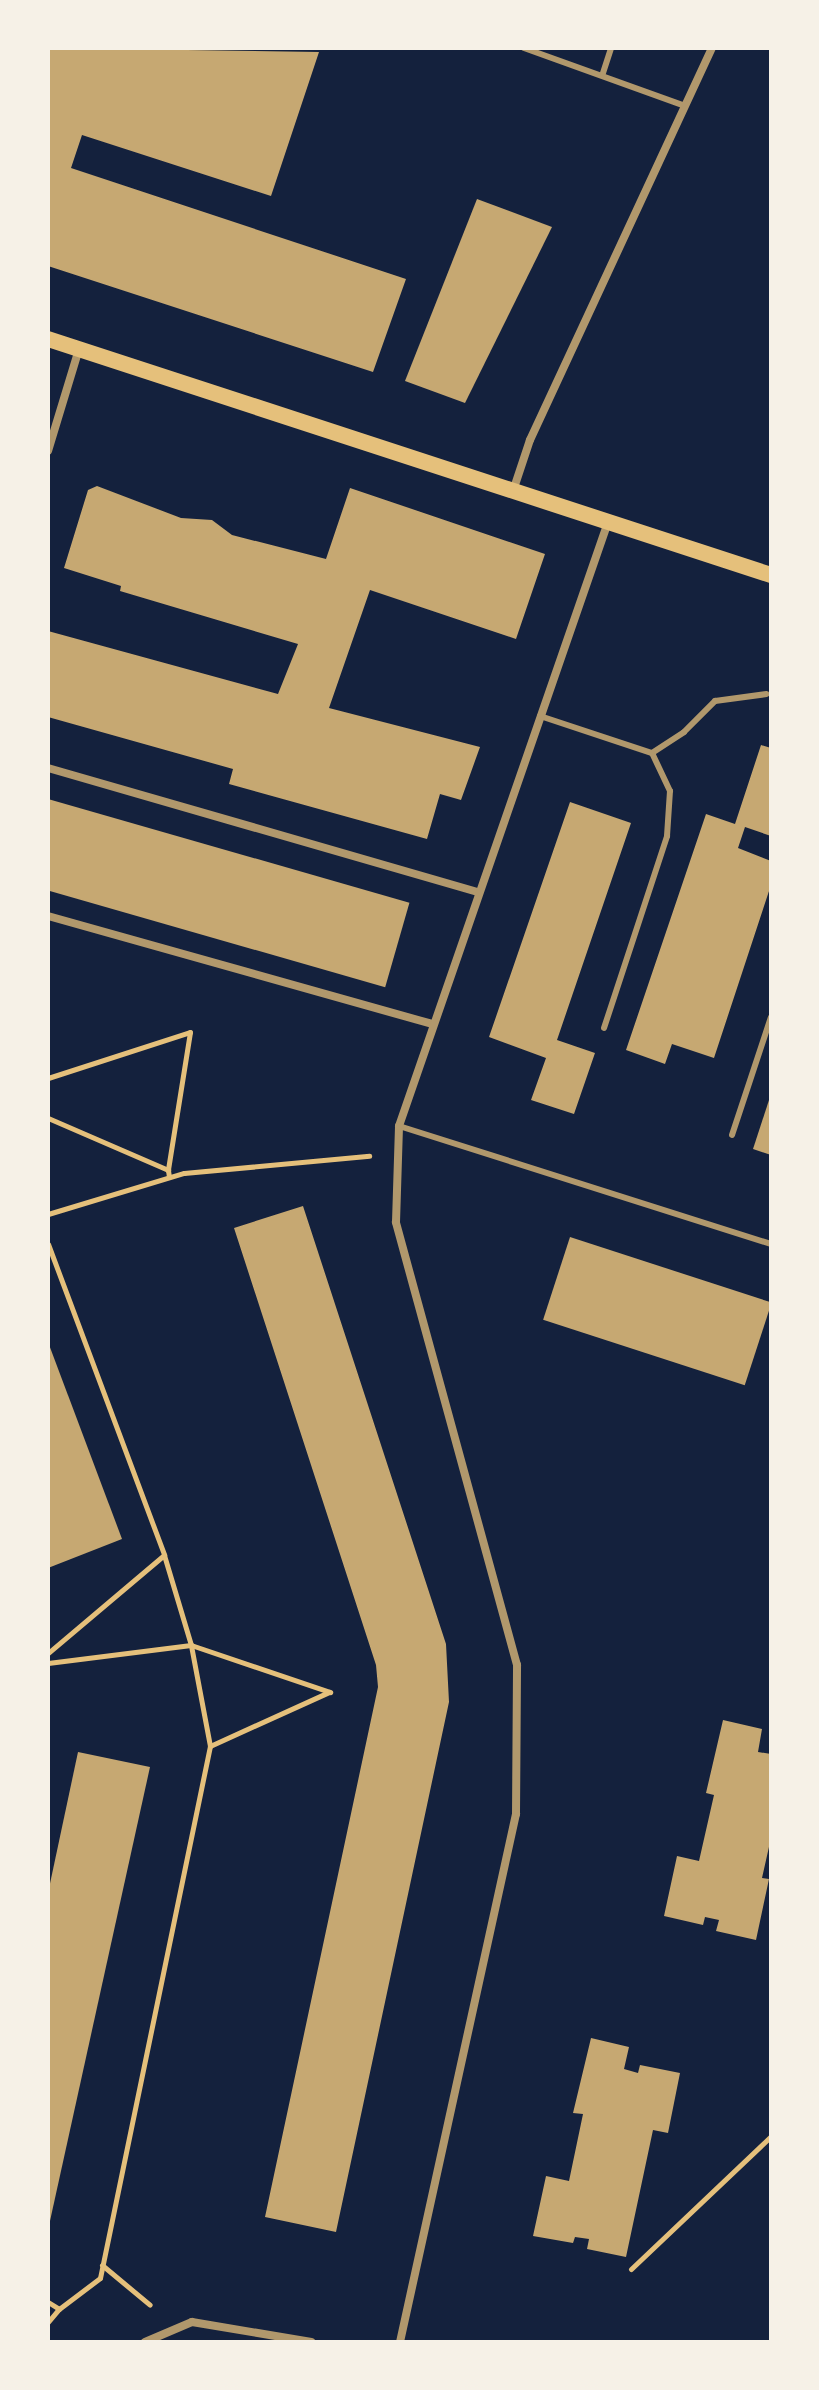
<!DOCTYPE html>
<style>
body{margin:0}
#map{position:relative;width:819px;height:2390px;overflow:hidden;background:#14213d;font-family:"DM Sans",sans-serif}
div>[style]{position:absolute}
.building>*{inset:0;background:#c6a872;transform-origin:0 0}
.path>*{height:5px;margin:-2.5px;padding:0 2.5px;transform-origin:2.5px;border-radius:2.5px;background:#e5c07b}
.service>*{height:6px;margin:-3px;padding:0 3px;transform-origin:3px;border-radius:3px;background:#b1986c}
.minor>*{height:8px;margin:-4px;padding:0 4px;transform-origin:4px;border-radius:4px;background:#b1986c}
.secondary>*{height:16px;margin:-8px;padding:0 8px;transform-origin:8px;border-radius:8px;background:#e5c07b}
span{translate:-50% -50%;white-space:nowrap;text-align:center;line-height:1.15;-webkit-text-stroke:7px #f6f1e7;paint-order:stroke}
.frame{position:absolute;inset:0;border:50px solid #f6f1e7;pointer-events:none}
</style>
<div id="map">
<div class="building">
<div style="clip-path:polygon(48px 48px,319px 52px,271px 196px,82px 135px,71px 168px,406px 279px,373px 372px,48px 266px)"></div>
<div style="clip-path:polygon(477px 199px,552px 227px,465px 403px,405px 381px)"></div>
<div style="clip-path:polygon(97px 486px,181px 518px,212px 520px,232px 535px,326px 559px,350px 488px,545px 554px,516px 639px,370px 590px,329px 708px,480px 747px,461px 800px,440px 794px,427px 839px,229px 784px,233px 769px,48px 717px,48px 631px,278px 694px,298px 644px,120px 591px,121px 586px,64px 568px,88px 490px)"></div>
<div style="clip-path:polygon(761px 745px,771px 748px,771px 836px,745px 827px,738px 848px,771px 861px,771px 885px,714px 1058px,672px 1044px,665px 1064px,626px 1050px,706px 814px,735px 824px)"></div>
<div style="left:48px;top:799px;width:376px;height:88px;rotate:16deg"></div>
<div style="clip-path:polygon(570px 802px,631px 823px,557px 1040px,595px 1053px,574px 1114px,531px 1100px,546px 1058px,489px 1037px)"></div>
<div style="clip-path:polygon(770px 1097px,771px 1097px,771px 1155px,753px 1149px)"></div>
<div style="clip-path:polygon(303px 1206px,446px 1644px,449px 1702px,336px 2232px,265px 2217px,378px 1687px,376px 1665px,234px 1228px)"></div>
<div style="left:570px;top:1237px;width:212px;height:87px;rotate:18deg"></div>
<div style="clip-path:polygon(48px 1342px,122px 1539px,48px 1568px)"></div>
<div style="clip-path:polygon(723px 1720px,762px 1729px,758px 1752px,771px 1754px,771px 1838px,762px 1878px,769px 1879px,756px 1940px,716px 1931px,719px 1920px,705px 1917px,703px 1925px,664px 1916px,677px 1856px,699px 1861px,714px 1795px,706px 1793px)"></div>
<div style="clip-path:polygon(78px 1752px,150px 1767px,48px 2230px,48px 1893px)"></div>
<div style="clip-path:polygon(591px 2038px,629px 2047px,624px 2069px,638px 2073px,640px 2065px,680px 2073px,668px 2133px,653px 2130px,626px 2257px,587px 2249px,589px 2239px,575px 2237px,573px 2243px,533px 2236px,546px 2176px,569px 2181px,583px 2114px,573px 2113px)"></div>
</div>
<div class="path">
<div style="left:48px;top:1078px;width:149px;rotate:-17.9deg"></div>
<div style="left:190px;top:1032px;width:140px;rotate:99.1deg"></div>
<div style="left:48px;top:1118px;width:131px;rotate:23.4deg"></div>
<div style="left:168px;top:1170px;width:7px;rotate:82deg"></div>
<div style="left:48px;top:1214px;width:142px;rotate:-16.8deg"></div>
<div style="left:184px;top:1173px;width:186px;rotate:-5.3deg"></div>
<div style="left:48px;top:1244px;width:332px;rotate:69.5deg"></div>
<div style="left:164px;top:1555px;width:152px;rotate:139.8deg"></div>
<div style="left:48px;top:1663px;width:144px;rotate:-7.2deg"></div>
<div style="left:191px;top:1645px;width:147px;rotate:18.7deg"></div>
<div style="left:210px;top:1746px;width:131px;rotate:-24.4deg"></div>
<div style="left:102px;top:2265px;width:62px;rotate:39.8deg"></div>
<div style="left:631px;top:2269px;width:193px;rotate:-43.5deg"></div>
<div style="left:48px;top:2302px;width:13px;rotate:32deg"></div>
<div style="left:59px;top:2309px;width:51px;rotate:-37.1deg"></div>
<div style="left:100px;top:2278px;width:543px;rotate:-78.32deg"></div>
<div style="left:210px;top:1746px;width:103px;rotate:-100.7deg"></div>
<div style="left:191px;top:1645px;width:94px;rotate:-106.7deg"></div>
<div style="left:48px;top:2322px;width:17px;rotate:-50deg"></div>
</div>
<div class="service">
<div style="left:524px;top:48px;width:171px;rotate:19.8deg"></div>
<div style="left:603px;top:73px;width:26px;rotate:-72deg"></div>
<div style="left:540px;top:716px;width:118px;rotate:18.3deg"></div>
<div style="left:652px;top:753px;width:38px;rotate:-33deg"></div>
<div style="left:684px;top:732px;width:44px;rotate:-45deg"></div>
<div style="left:715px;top:701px;width:52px;rotate:-7.7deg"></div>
<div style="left:604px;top:1028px;width:202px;rotate:-71.8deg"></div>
<div style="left:667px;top:836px;width:45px;rotate:-86.2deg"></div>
<div style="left:670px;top:791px;width:42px;rotate:-115.3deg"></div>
<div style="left:399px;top:1126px;width:390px;rotate:17.6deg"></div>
<div style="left:732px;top:1135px;width:124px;rotate:-71.7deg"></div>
</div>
<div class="minor">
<div style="left:48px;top:451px;width:107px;rotate:-73.1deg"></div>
<div style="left:513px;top:491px;width:54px;rotate:-71.6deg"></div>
<div style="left:530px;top:440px;width:432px;rotate:-65.1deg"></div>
<div style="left:48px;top:768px;width:448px;rotate:16.1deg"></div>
<div style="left:48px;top:916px;width:398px;rotate:15.7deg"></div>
<div style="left:145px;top:2342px;width:51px;rotate:-23.1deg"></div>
<div style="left:192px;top:2322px;width:121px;rotate:9.5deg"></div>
<div style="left:400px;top:2342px;width:541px;rotate:-77.61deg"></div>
<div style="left:516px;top:1814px;width:149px;rotate:-89.6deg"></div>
<div style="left:517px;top:1665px;width:459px;rotate:-105.3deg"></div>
<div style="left:396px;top:1222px;width:96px;rotate:-88.2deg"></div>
<div style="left:399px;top:1126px;width:639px;rotate:-70.91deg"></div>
</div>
<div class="secondary">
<div style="left:48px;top:339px;width:761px;rotate:18.08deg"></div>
</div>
<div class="frame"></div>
</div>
